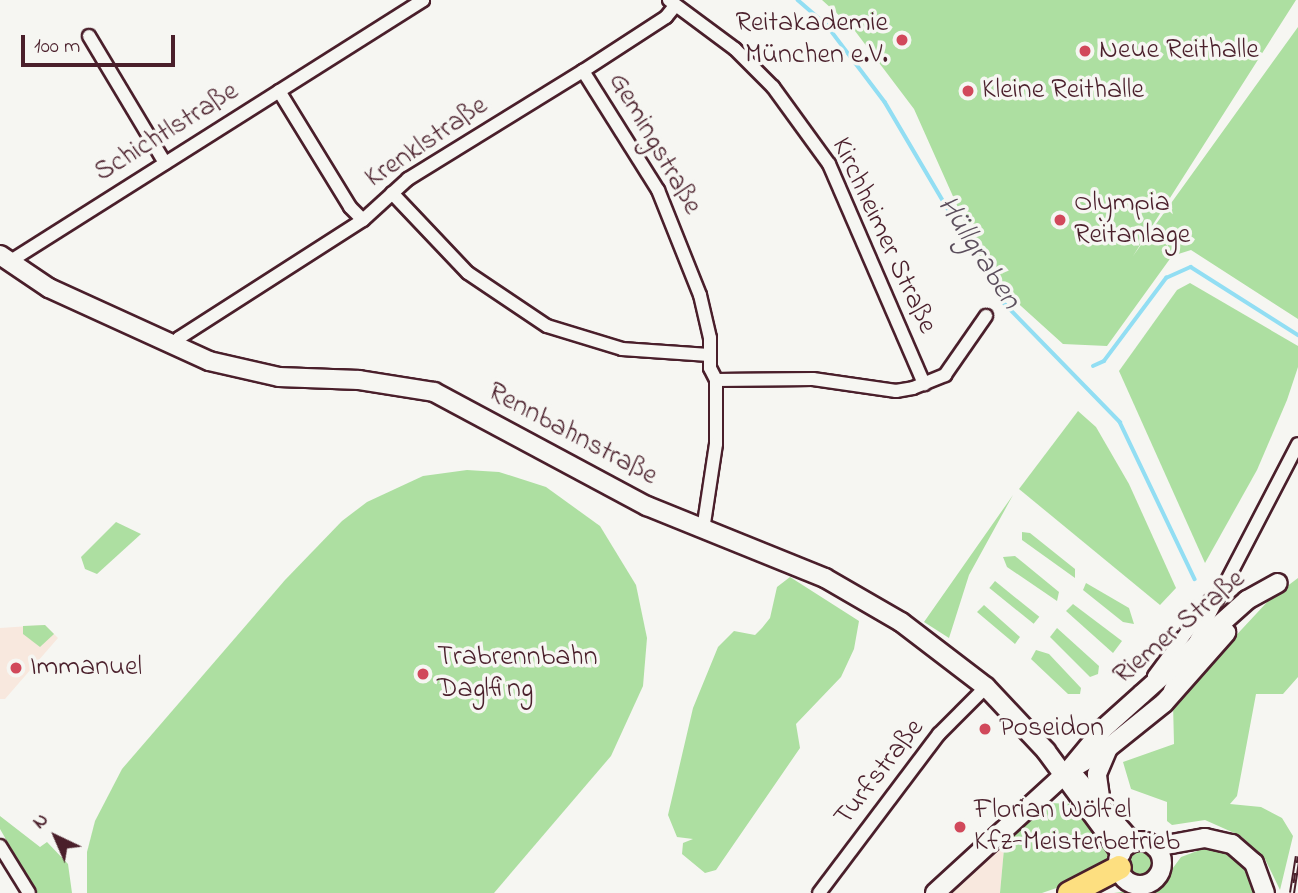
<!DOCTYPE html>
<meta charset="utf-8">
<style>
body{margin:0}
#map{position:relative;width:1298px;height:893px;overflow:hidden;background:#f6f6f2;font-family:"Indie Flower",sans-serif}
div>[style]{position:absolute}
.built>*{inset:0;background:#f8e8de}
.green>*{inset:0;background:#addfa1;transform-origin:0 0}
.round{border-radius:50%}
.stream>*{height:3.5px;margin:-1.75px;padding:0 1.75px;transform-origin:1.75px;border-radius:1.75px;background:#92def3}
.roads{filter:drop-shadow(2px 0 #4a1f2b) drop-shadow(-2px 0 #4a1f2b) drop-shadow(0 2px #4a1f2b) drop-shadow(0 -2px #4a1f2b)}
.street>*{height:12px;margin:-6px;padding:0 6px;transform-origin:6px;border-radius:6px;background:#f6f6f2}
.secondary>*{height:18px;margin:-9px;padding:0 9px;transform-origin:9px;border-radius:9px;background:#f6f6f2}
.secondary>.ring{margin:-9px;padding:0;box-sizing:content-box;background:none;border:18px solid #f6f6f2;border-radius:50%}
.highway>*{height:23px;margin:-11.5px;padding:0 11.5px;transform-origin:11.5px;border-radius:11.5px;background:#fddf80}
.rail>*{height:6px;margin-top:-3px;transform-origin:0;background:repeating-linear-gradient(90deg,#f6f6f2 0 10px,#4a1f2b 0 20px);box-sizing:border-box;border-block:2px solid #4a1f2b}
.dots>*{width:19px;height:19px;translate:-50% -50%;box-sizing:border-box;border:4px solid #f6f6f2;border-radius:50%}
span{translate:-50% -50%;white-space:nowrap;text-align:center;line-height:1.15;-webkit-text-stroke:7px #f6f6f2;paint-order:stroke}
.poi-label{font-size:28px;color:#4a1f2b}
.right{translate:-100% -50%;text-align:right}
.left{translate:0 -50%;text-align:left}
.street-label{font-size:28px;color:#4a1f2b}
.water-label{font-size:30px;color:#5c4f5d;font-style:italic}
.north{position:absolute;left:21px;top:802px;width:70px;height:70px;-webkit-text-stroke:5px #f6f6f2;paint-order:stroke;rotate:316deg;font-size:19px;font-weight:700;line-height:28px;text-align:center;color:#4a1f2b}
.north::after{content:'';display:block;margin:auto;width:24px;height:32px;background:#4a1f2b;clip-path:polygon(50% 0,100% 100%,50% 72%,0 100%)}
.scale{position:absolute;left:21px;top:35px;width:154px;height:32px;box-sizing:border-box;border:4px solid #4a1f2b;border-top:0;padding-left:9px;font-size:21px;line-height:24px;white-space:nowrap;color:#4a1f2b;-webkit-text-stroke:5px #f6f6f2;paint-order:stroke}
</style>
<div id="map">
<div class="built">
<div style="clip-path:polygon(45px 625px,58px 638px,5px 699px,0 699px,0 628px)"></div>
<div style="clip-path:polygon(1005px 838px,1000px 893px,950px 893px)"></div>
</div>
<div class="green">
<div style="clip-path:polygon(822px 0,1296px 0,1133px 256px,1298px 27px,1298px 319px,1191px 250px,1172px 256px,1107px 346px,1063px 344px,989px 277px,914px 109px,852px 27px)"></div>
<div style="clip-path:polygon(1190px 283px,1298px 346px,1298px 367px,1287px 400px,1257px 470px,1205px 563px,1119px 371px,1177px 290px)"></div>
<div style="clip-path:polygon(1078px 411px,1096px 427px,1129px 484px,1176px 588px,1160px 605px,1019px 489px)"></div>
<div style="clip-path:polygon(467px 470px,499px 472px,546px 487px,600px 526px,636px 585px,647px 638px,643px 686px,611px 756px,494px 893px,87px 893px,87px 852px,95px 821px,122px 769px,285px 580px,342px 521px,367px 502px,423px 476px)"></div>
<div style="clip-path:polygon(1013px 495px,969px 575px,949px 638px,924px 622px)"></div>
<div style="clip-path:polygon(116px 522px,141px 534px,97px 574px,85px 569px,81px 557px)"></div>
<div style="clip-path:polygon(1022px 532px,1030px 533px,1075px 569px,1075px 578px,1022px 540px)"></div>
<div style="clip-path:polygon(1015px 556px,1059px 592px,1057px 601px,1007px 567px,1003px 557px)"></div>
<div style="clip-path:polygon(790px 577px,859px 621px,854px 649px,841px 677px,796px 724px,800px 748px,716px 870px,705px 873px,682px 854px,683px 843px,693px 839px,677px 837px,668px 815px,693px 708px,718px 647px,734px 631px,755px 635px,762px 628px,770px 618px,777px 587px)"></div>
<div style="clip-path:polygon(1298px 578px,1298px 677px,1283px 694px,1256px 694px,1237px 796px,1230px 804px,1261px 807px,1282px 818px,1293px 836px,1280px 890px,1265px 859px,1241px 836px,1205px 820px,1172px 825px,1167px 821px,1167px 802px,1131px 789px,1123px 762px,1174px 744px,1173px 703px,1270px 599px)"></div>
<div style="left:995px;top:581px;width:57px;height:9px;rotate:39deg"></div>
<div style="clip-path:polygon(1086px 583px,1129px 608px,1134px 624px,1123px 622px,1083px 590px)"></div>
<div style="clip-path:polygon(1073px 604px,1122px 641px,1113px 653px,1066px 611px)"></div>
<div style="clip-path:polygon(984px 605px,1020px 637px,1015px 644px,977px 612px)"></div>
<div style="clip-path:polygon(45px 625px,54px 634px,40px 647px,23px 634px,23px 626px)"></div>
<div style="clip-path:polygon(1057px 628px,1099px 666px,1098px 674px,1090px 677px,1050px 637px)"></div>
<div style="clip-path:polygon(1036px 650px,1049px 654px,1081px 688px,1080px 694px,1068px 694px,1031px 659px)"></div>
<div style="clip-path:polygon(1048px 803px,1076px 804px,1113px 854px,1111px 864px,1103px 872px,1042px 893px,1000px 893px,1005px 838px)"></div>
<div style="clip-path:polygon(0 816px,40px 847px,47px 842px,68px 864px,72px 893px,37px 893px,0 829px)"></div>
<div class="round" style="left:1125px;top:848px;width:30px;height:30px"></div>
<div style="clip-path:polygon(1200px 850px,1220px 850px,1242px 866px,1256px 893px,1114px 893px,1159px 887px,1181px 857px)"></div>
</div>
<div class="stream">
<div style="left:798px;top:0;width:37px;rotate:41deg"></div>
<div style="left:826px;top:24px;width:98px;rotate:52.9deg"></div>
<div style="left:885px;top:102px;width:232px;rotate:59.5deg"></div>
<div style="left:1003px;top:302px;width:168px;rotate:45.7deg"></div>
<div style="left:1120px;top:422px;width:174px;rotate:64.5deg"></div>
<div style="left:1093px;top:366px;width:12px;rotate:-24deg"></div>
<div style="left:1104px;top:361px;width:104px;rotate:-53.2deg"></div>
<div style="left:1166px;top:278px;width:27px;rotate:-24deg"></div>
<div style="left:1191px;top:267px;width:127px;rotate:32.4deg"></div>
</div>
<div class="roads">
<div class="street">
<div style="left:669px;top:0;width:82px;rotate:36.6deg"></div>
<div style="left:735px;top:49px;width:54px;rotate:45deg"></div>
<div style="left:773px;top:87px;width:95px;rotate:54deg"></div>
<div style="left:829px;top:164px;width:240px;rotate:66.6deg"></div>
<div style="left:89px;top:36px;width:148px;rotate:59.1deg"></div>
<div style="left:583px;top:71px;width:141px;rotate:57.8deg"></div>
<div style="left:658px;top:190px;width:113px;rotate:68.2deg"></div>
<div style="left:700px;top:295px;width:44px;rotate:76.9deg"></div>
<div style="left:710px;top:338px;width:30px;rotate:90deg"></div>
<div style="left:710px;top:368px;width:13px;rotate:63deg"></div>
<div style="left:716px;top:380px;width:64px;rotate:90deg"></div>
<div style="left:716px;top:444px;width:87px;rotate:98.6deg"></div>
<div style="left:279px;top:91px;width:136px;rotate:58.5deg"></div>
<div style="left:350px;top:207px;width:18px;rotate:45deg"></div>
<div style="left:392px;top:193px;width:110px;rotate:46.5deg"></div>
<div style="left:468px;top:273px;width:95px;rotate:33.9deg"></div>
<div style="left:547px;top:326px;width:78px;rotate:17deg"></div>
<div style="left:622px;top:349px;width:87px;rotate:3.9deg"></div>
<div style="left:9px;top:262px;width:490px;rotate:-32.3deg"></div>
<div style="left:174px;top:347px;width:10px;rotate:-61deg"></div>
<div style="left:179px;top:338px;width:219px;rotate:-32.7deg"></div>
<div style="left:363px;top:220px;width:61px;rotate:-42.3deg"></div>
<div style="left:408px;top:179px;width:206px;rotate:-31.7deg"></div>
<div style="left:583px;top:71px;width:99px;rotate:-33deg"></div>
<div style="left:666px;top:17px;width:14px;rotate:-51deg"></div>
<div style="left:716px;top:380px;width:97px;rotate:-0.6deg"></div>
<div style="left:813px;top:379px;width:84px;rotate:8.2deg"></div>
<div style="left:896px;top:391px;width:17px;rotate:-10deg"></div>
<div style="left:913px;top:388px;width:35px;rotate:-22deg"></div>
<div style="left:945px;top:375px;width:72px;rotate:-55.2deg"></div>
<div style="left:1154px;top:676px;width:94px;rotate:-53.3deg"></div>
<div style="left:1170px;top:690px;width:277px;rotate:-62.5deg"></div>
<div style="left:0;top:846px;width:55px;rotate:58.3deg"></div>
<div style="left:819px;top:893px;width:199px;rotate:-53deg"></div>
<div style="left:939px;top:734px;width:66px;rotate:-45deg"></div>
</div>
<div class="secondary">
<div style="left:0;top:255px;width:59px;rotate:34deg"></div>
<div style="left:49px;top:288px;width:176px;rotate:24.5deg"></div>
<div style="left:209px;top:361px;width:72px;rotate:12.9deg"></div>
<div style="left:279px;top:377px;width:80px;rotate:2.1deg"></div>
<div style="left:359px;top:380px;width:76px;rotate:9.1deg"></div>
<div style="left:434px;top:392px;width:242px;rotate:28.2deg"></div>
<div style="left:647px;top:506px;width:192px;rotate:22deg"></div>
<div style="left:825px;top:578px;width:88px;rotate:30.1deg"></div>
<div style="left:901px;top:622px;width:107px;rotate:37.4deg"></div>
<div style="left:986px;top:687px;width:88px;rotate:46.8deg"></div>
<div style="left:1046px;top:751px;width:127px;rotate:53.7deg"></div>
<div style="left:1078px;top:765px;width:34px;rotate:-30deg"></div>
<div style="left:1108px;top:748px;width:72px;rotate:-38.8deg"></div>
<div style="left:1164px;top:703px;width:94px;rotate:-48.5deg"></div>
<div style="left:1064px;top:775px;width:12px;rotate:14deg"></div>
<div style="left:1076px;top:778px;width:85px;rotate:48.8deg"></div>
<div style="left:1101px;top:804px;width:30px;rotate:-98deg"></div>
<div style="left:1097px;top:774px;width:28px;rotate:-67deg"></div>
<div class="ring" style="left:1118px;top:841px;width:26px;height:26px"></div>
<div style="left:1155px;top:847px;width:51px;rotate:-10.2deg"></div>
<div style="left:1205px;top:838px;width:28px;rotate:13deg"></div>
<div style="left:1232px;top:844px;width:29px;rotate:41deg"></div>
<div style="left:1254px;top:863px;width:32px;rotate:70deg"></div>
<div style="left:935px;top:893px;width:182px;rotate:-42.5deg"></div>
<div style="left:1069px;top:770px;width:53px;rotate:-50.3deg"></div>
<div style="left:1103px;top:729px;width:52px;rotate:-41.9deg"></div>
<div style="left:1142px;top:694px;width:141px;rotate:-41.8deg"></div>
<div style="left:1247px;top:600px;width:35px;rotate:-29deg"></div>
</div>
<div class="highway">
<div style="left:1069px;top:893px;width:56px;rotate:-27.5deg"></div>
</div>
</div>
<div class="rail">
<div style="left:1292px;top:893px;width:37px;rotate:-81deg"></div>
</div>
<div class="dots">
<div style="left:902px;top:40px;background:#d1495b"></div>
<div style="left:1085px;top:51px;background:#d1495b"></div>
<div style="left:968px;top:91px;background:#d1495b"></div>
<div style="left:1060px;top:220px;background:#d1495b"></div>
<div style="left:16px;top:668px;background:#d1495b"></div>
<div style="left:423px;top:674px;background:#d1495b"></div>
<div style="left:985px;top:729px;background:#d1495b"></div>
<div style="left:960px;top:827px;background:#d1495b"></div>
</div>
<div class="poi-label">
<span class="right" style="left:888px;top:40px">Reitakademie<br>München e.V.</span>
<span class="left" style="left:1099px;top:51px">Neue Reithalle</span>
<span class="left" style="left:982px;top:91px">Kleine Reithalle</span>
<span class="left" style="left:1074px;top:220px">Olympia<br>Reitanlage</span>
<span class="left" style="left:437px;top:674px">Trabrennbahn<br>Daglfing</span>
<span class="left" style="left:30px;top:668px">Immanuel</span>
<span class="left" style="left:999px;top:729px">Poseidon</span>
<span class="left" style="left:974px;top:827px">Florian Wölfel<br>Kfz-Meisterbetrieb</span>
</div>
<div class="street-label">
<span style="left:167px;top:133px;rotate:-32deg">Schichtlstraße</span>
<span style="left:427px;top:143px;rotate:-34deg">Krenklstraße</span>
<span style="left:654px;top:144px;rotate:60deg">Gemingstraße</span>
<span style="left:883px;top:236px;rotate:65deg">Kirchheimer Straße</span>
<span style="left:572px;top:435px;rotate:28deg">Rennbahnstraße</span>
<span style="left:1180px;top:628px;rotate:-40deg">Riemer Straße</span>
<span style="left:880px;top:773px;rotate:-52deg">Turfstraße</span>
</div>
<div class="water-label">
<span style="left:978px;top:253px;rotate:57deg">Hüllgraben</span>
</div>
<div class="north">N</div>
<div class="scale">100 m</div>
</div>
